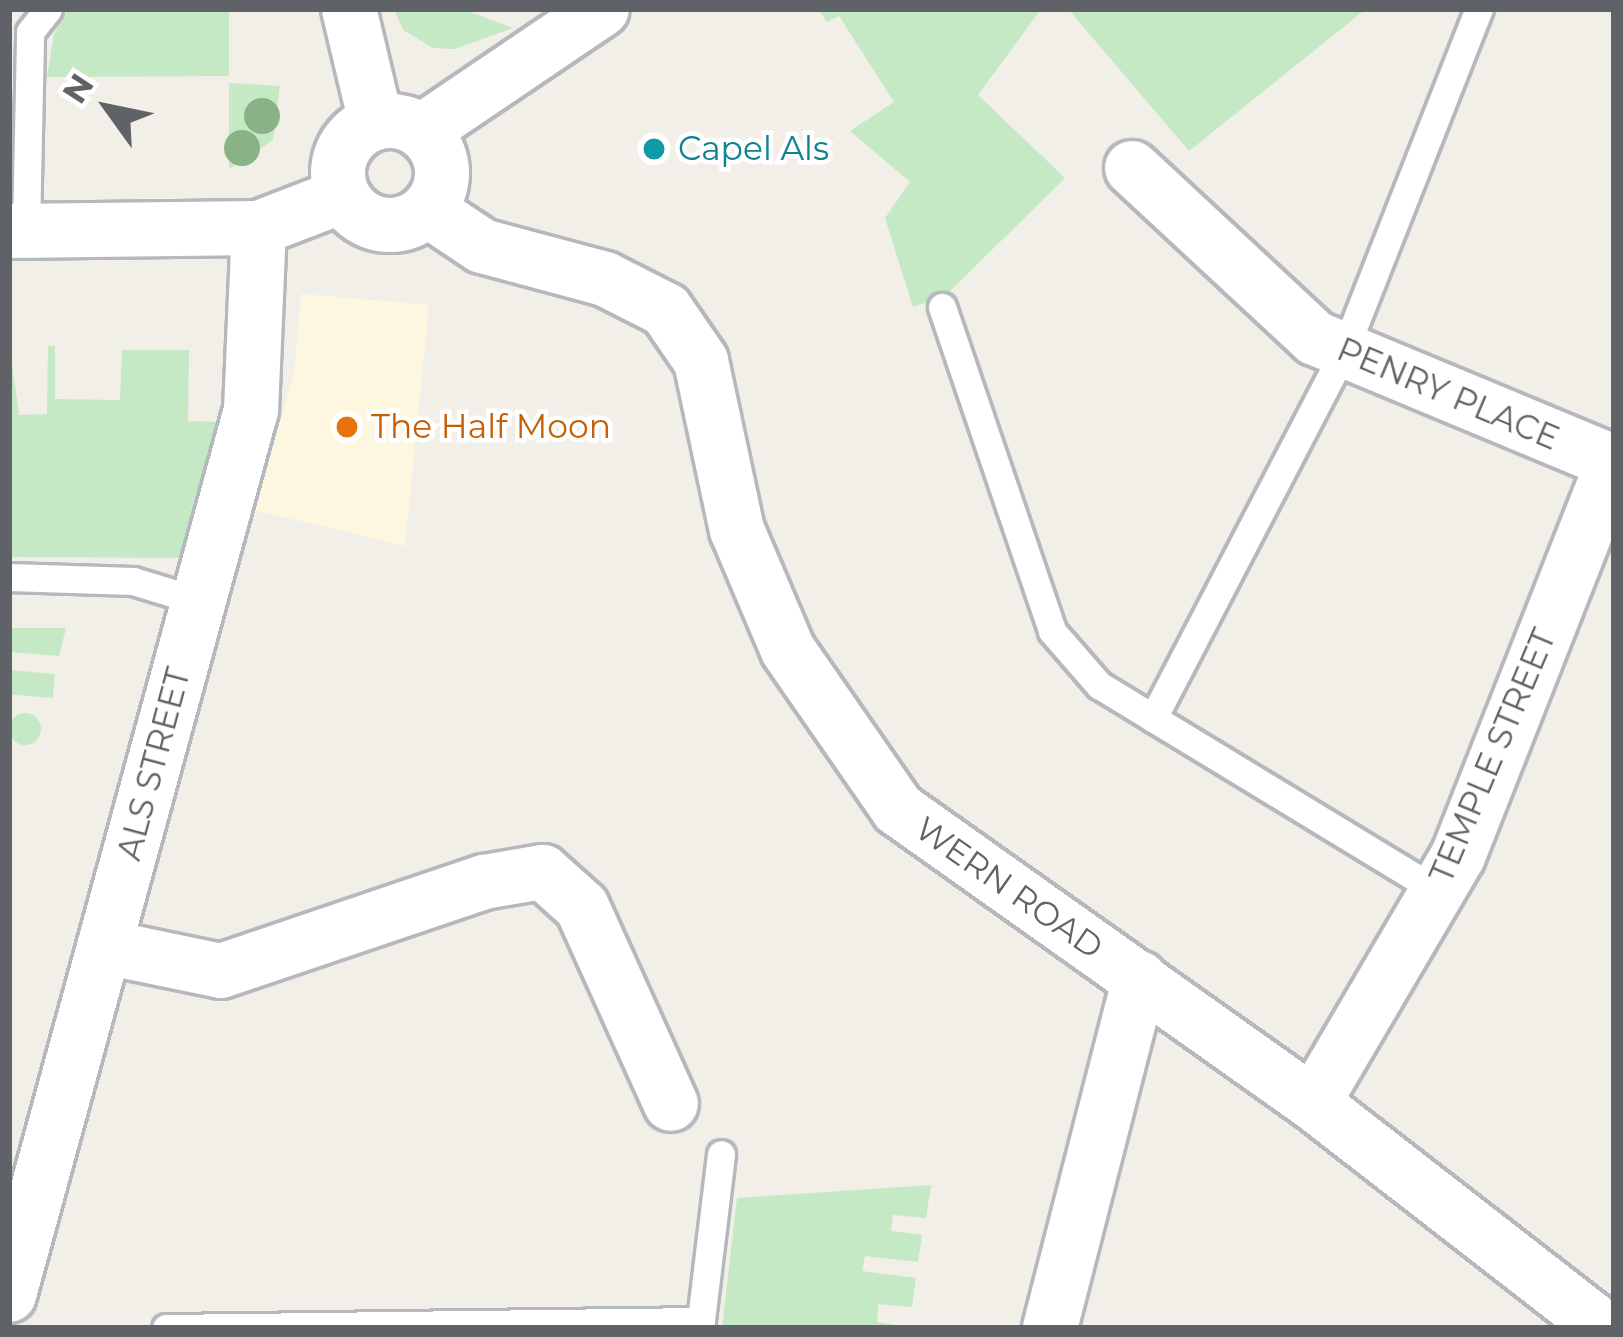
<!DOCTYPE html>
<style>
body{margin:0}
#map{position:relative;width:1623px;height:1337px;overflow:hidden;background:#f1efe8;font-family:Montserrat,sans-serif}
div>[style]{position:absolute}
.commercial>*{inset:0;background:#fef7e0}
.green>*{inset:0;background:#c5e8c5;transform-origin:0 0}
.round{border-radius:50%}
.roads{filter:drop-shadow(3px 0 #b5b8bc) drop-shadow(-3px 0 #b5b8bc) drop-shadow(0 3px #b5b8bc) drop-shadow(0 -3px #b5b8bc)}
.service>*{height:27px;margin:-13.5px;padding:0 13.5px;transform-origin:13.5px;border-radius:13.5px;background:#fff}
.minor>*{height:54px;margin:-27px;padding:0 27px;transform-origin:27px;border-radius:27px;background:#fff}
.minor>.ring{margin:-27px;padding:0;box-sizing:content-box;background:none;border:54px solid #fff;border-radius:50%}
.trees>*{width:36px;height:36px;margin:-18px;border-radius:50%;background:#89b387}
.dots>*{width:33px;height:33px;translate:-50% -50%;box-sizing:border-box;border:6px solid #fff;border-radius:50%}
span{translate:-50% -50%;white-space:nowrap;text-align:center;line-height:1.15;-webkit-text-stroke:9px #fff;paint-order:stroke}
.culture-label{font-size:33px;color:#0d838f}
.left{translate:0 -50%;text-align:left}
.street-label{font-size:33px;color:#5f6368}
.food-label{font-size:33px;color:#c56008}
.frame{position:absolute;inset:0;border:12px solid #5f6368;pointer-events:none}
.north{position:absolute;left:48px;top:48px;width:120px;height:120px;-webkit-text-stroke:9px #fff;paint-order:stroke;rotate:303deg;font-size:33px;font-weight:700;line-height:48px;text-align:center;color:#5f6368}
.north::after{content:'';display:block;margin:auto;width:42px;height:54px;background:#5f6368;clip-path:polygon(50% 0,100% 100%,50% 72%,0 100%)}
</style>
<div id="map">
<div class="commercial">
<div style="clip-path:polygon(301px 294px,429px 305px,405px 546px,254px 510px,295px 368px)"></div>
</div>
<div class="green">
<div style="clip-path:polygon(68px 9px,229px 9px,229px 76px,47px 77px,54px 34px)"></div>
<div style="clip-path:polygon(394px 9px,462px 9px,513px 28px,455px 49px,433px 48px,403px 30px)"></div>
<div style="clip-path:polygon(818px 9px,1041px 9px,978px 95px,1065px 178px,945px 296px,913px 307px,885px 218px,910px 182px,850px 131px,894px 102px,839px 16px,827px 22px)"></div>
<div style="clip-path:polygon(1068px 9px,1366px 9px,1189px 151px)"></div>
<div style="clip-path:polygon(229px 83px,280px 86px,273px 140px,229px 169px)"></div>
<div style="clip-path:polygon(9px 341px,19px 415px,47px 414px,48px 346px,55px 346px,55px 399px,120px 400px,122px 350px,189px 350px,188px 421px,220px 422px,188px 558px,9px 557px)"></div>
<div style="clip-path:polygon(9px 628px,66px 628px,59px 656px,9px 652px)"></div>
<div style="left:9px;top:670px;width:46px;height:24px;rotate:5deg"></div>
<div class="round" style="left:9px;top:713px;width:32px;height:32px"></div>
<div style="clip-path:polygon(931px 1185px,926px 1218px,893px 1215px,891px 1231px,922px 1235px,918px 1262px,865px 1256px,862px 1271px,916px 1278px,912px 1307px,878px 1304px,877px 1322px,912px 1328px,722px 1328px,737px 1198px)"></div>
</div>
<div class="roads">
<div class="service">
<div style="left:26px;top:230px;width:198px;rotate:-88.8deg"></div>
<div style="left:30px;top:32px;width:29px;rotate:-52deg"></div>
<div style="left:942px;top:307px;width:342px;rotate:71.2deg"></div>
<div style="left:1052px;top:631px;width:72px;rotate:49deg"></div>
<div style="left:1099px;top:685px;width:63px;rotate:31.4deg"></div>
<div style="left:1153px;top:718px;width:414px;rotate:-62.5deg"></div>
<div style="left:1344px;top:351px;width:368px;rotate:-68.5deg"></div>
<div style="left:9px;top:577px;width:124px;rotate:1.8deg"></div>
<div style="left:133px;top:581px;width:69px;rotate:16.9deg"></div>
<div style="left:1153px;top:718px;width:333px;rotate:31.3deg"></div>
<div style="left:166px;top:1328px;width:535px;rotate:-0.75deg"></div>
<div style="left:700px;top:1328px;width:175px;rotate:-83.1deg"></div>
</div>
<div class="minor">
<div style="left:349px;top:9px;width:116px;rotate:76.6deg"></div>
<div class="ring" style="left:338px;top:121px;width:50px;height:50px"></div>
<div style="left:422px;top:131px;width:217px;rotate:-34.1deg"></div>
<div style="left:1132px;top:168px;width:250px;rotate:42.9deg"></div>
<div style="left:1315px;top:338px;width:323px;rotate:22.6deg"></div>
<div style="left:428px;top:210px;width:65px;rotate:33.7deg"></div>
<div style="left:482px;top:246px;width:127px;rotate:15deg"></div>
<div style="left:605px;top:279px;width:68px;rotate:26.9deg"></div>
<div style="left:666px;top:310px;width:62px;rotate:55.5deg"></div>
<div style="left:701px;top:361px;width:173px;rotate:78deg"></div>
<div style="left:737px;top:530px;width:130px;rotate:67deg"></div>
<div style="left:788px;top:650px;width:193px;rotate:55.3deg"></div>
<div style="left:898px;top:809px;width:509px;rotate:35.32deg"></div>
<div style="left:1313px;top:1103px;width:367px;rotate:37.8deg"></div>
<div style="left:9px;top:231px;width:250px;rotate:-0.7deg"></div>
<div style="left:259px;top:228px;width:89px;rotate:-21.1deg"></div>
<div style="left:105px;top:947px;width:118px;rotate:11.7deg"></div>
<div style="left:221px;top:971px;width:278px;rotate:-18.7deg"></div>
<div style="left:484px;top:882px;width:60px;rotate:-9.6deg"></div>
<div style="left:543px;top:872px;width:52px;rotate:41.9deg"></div>
<div style="left:582px;top:907px;width:216px;rotate:65.7deg"></div>
<div style="left:1313px;top:1103px;width:286px;rotate:-59.6deg"></div>
<div style="left:1458px;top:856px;width:427px;rotate:-68.5deg"></div>
<div style="left:9px;top:1295px;width:917px;rotate:-74.71deg"></div>
<div style="left:251px;top:410px;width:182px;rotate:-87.5deg"></div>
<div style="left:1050px;top:1328px;width:361px;rotate:-75.6deg"></div>
</div>
</div>
<div class="trees">
<div style="left:262px;top:116px"></div>
<div style="left:242px;top:148px"></div>
</div>
<div class="dots">
<div style="left:654px;top:149px;background:#0f9aa8"></div>
<div style="left:347px;top:427px;background:#e8710a"></div>
</div>
<div class="culture-label">
<span class="left" style="left:678px;top:149px">Capel Als</span>
</div>
<div class="street-label">
<span style="left:1448px;top:394px;rotate:23deg">PENRY PLACE</span>
<span style="left:1493px;top:756px;rotate:-67deg">TEMPLE STREET</span>
<span style="left:154px;top:764px;rotate:-75deg">ALS STREET</span>
<span style="left:1009px;top:888px;rotate:35deg">WERN ROAD</span>
</div>
<div class="food-label">
<span class="left" style="left:371px;top:427px">The Half Moon</span>
</div>
<div class="frame"></div>
<div class="north">N</div>
</div>
